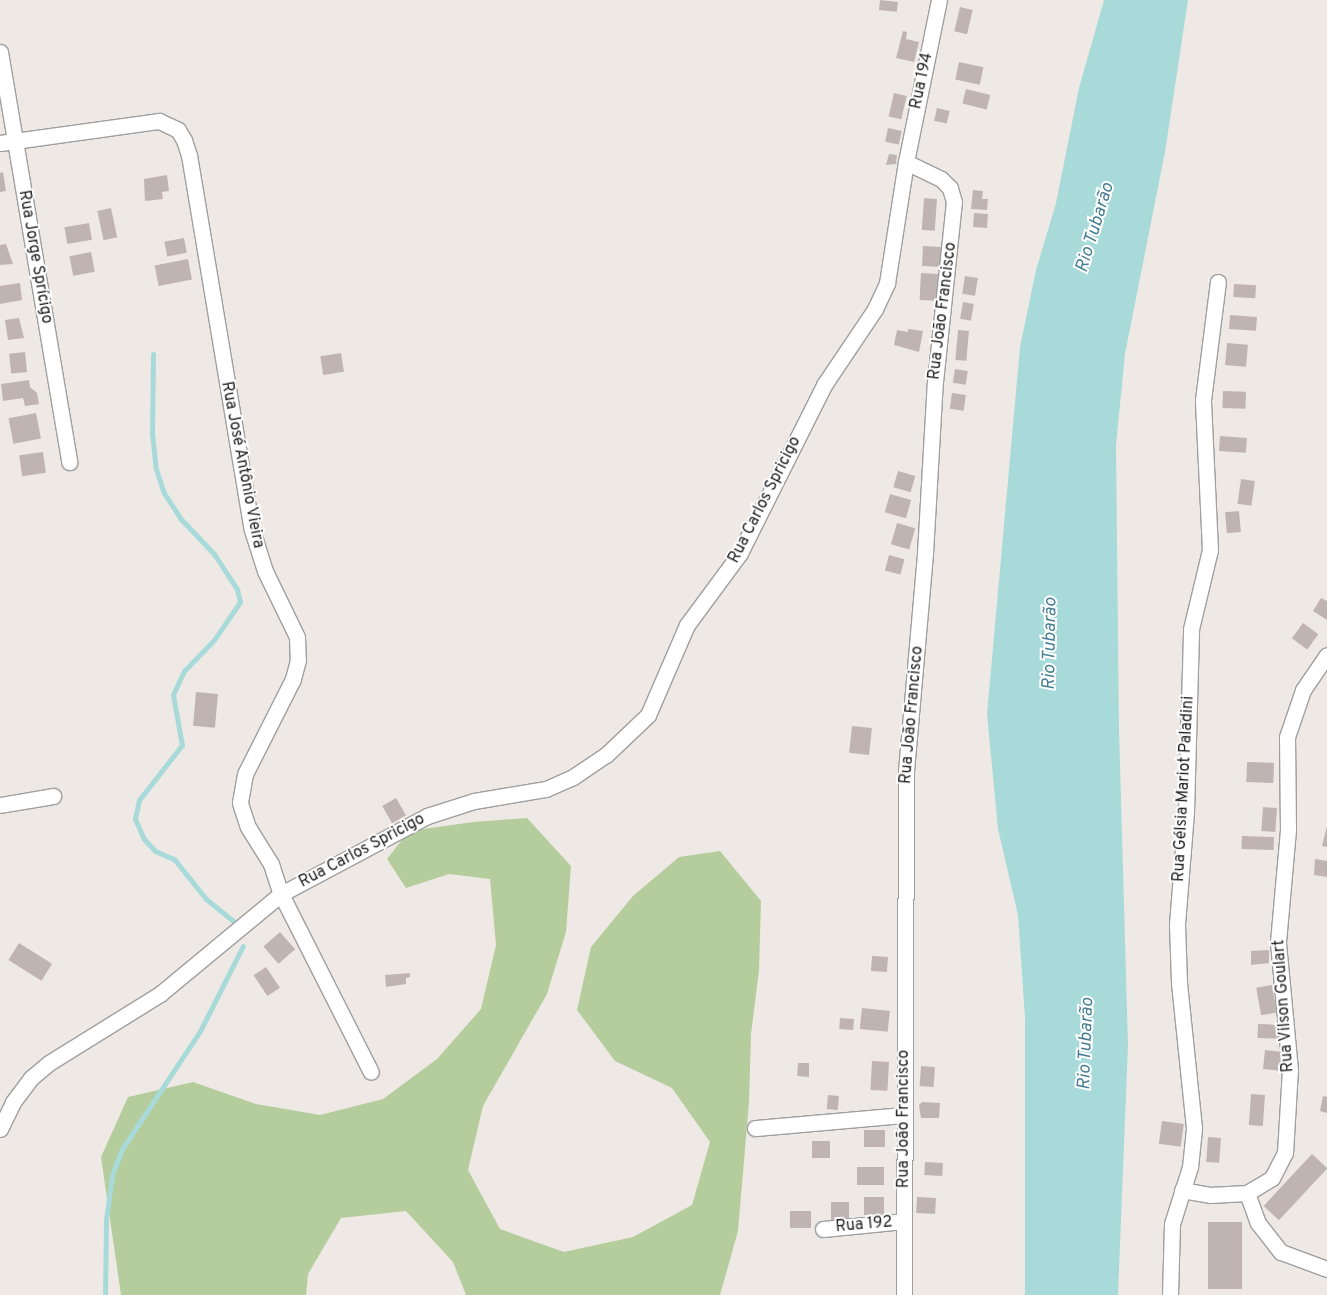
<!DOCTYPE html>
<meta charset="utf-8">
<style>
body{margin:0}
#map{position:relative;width:1327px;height:1295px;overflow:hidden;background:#efe9e5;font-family:Overpass,sans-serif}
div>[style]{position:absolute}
.forest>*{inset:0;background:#b5cc9c}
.water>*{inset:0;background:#a8dada}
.stream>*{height:5px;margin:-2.5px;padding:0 2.5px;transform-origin:2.5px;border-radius:2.5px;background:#a8dada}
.building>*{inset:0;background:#bfb4b2;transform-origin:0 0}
.roads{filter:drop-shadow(1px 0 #9f9f9f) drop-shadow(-1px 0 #9f9f9f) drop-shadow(0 1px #9f9f9f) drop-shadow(0 -1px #9f9f9f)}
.street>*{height:15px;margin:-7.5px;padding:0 7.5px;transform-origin:7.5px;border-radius:7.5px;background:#fff}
span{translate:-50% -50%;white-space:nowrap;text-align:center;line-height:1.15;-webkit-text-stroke:4px #fff;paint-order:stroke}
.street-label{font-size:16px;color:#1e1e1e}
.water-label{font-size:18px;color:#477d92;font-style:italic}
</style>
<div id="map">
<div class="forest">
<div style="clip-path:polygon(527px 818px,571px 866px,566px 932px,547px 994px,483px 1106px,468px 1170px,500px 1229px,564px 1252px,633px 1237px,692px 1205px,710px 1142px,672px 1088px,615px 1061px,577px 1010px,591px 947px,633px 896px,679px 857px,720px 851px,761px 901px,759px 970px,751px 1034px,749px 1102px,738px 1231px,720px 1295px,466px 1295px,453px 1262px,406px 1211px,341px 1218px,308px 1274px,306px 1295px,121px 1295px,101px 1157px,128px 1097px,193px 1082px,256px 1104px,320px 1115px,383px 1099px,437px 1059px,481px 1009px,496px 945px,490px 879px,449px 874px,406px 888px,387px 859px,409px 831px,473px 822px)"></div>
</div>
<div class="water">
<div style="clip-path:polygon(1104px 0,1188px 0,1165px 152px,1125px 354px,1116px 445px,1119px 729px,1128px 1045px,1118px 1295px,1025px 1295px,1025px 1018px,1018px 915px,998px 829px,987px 714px,1020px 347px,1036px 270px,1056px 203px,1079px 88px)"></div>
</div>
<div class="stream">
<div style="left:153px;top:354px;width:79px;rotate:90.7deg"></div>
<div style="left:152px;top:433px;width:36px;rotate:84deg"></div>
<div style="left:156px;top:469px;width:25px;rotate:72deg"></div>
<div style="left:164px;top:493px;width:30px;rotate:57deg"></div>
<div style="left:180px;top:518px;width:50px;rotate:46.6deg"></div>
<div style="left:214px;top:554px;width:42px;rotate:56.7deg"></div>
<div style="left:237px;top:589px;width:13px;rotate:77deg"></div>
<div style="left:240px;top:602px;width:46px;rotate:124.4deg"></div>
<div style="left:214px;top:640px;width:43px;rotate:134.1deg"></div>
<div style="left:184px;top:671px;width:26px;rotate:115deg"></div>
<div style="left:173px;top:695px;width:51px;rotate:79.8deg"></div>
<div style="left:182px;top:745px;width:70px;rotate:128deg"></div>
<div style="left:139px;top:800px;width:19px;rotate:102deg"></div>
<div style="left:135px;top:819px;width:22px;rotate:66deg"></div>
<div style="left:144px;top:839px;width:16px;rotate:47deg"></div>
<div style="left:155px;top:851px;width:21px;rotate:23deg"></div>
<div style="left:174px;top:859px;width:51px;rotate:51.3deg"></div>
<div style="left:206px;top:899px;width:36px;rotate:39deg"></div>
<div style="left:105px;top:1295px;width:75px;rotate:-89.2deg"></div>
<div style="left:106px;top:1220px;width:45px;rotate:-82.4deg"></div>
<div style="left:112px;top:1175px;width:28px;rotate:-69deg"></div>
<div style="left:122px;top:1149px;width:141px;rotate:-56.5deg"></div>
<div style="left:200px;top:1031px;width:95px;rotate:-63.2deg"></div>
</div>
<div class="building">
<div style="left:880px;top:0;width:18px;height:10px;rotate:6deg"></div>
<div style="left:960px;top:7px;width:13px;height:25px;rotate:13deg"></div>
<div style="clip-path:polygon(903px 31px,907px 32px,906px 39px,919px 42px,914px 62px,896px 58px)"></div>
<div style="left:959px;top:62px;width:25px;height:18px;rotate:12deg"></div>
<div style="left:966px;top:89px;width:25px;height:15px;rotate:14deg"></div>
<div style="left:894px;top:93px;width:13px;height:24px;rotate:13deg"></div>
<div style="left:937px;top:108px;width:13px;height:13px;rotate:13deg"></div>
<div style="left:888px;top:128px;width:14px;height:14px;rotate:12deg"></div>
<div style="clip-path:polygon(889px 154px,897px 155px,896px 164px,886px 165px)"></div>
<div style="clip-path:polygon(3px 172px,6px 191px,0 192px,0 173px)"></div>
<div style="clip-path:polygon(167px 175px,169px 191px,162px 192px,163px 199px,145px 201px,144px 179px)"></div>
<div style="clip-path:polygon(973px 190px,983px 191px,982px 199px,988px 199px,987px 210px,971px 209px)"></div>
<div style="left:924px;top:198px;width:13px;height:32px;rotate:4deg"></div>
<div style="left:111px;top:208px;width:30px;height:14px;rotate:78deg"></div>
<div style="left:974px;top:213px;width:14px;height:14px;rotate:4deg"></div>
<div style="left:89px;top:223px;width:17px;height:25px;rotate:80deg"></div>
<div style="left:184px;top:238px;width:15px;height:20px;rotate:79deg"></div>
<div style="clip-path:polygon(6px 244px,13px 264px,0 265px,0 245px)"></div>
<div style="left:923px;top:246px;width:20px;height:20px;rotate:3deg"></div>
<div style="left:91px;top:252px;width:20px;height:22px;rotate:79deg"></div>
<div style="left:188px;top:259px;width:21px;height:34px;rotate:79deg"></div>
<div style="left:921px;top:273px;width:17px;height:27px;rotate:3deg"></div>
<div style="left:965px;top:276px;width:13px;height:18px;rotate:9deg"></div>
<div style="clip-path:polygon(20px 283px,22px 300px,0 304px,0 286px)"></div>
<div style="left:1234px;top:284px;width:22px;height:13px;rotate:3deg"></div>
<div style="left:963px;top:302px;width:11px;height:17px;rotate:10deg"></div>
<div style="left:1230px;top:315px;width:27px;height:14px;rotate:4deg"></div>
<div style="clip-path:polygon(19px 318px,24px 338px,8px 340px,5px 320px)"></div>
<div style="clip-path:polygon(908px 329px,923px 331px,919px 352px,894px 345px,897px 330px,908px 332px)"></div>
<div style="left:958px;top:330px;width:11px;height:30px;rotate:5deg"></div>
<div style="left:1227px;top:343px;width:21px;height:22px;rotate:5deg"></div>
<div style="left:25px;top:352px;width:20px;height:16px;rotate:84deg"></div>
<div style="left:341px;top:353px;width:19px;height:21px;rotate:81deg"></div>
<div style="left:955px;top:369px;width:13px;height:14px;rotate:9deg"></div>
<div style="clip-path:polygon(29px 380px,30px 387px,37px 393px,39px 404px,25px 406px,23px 398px,3px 401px,1px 384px)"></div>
<div style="left:1223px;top:391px;width:23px;height:17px;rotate:2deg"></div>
<div style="left:952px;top:393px;width:14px;height:16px;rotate:8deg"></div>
<div style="left:36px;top:413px;width:26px;height:28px;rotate:79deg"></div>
<div style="left:1220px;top:436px;width:27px;height:15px;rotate:4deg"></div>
<div style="left:43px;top:452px;width:21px;height:24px;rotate:82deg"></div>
<div style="left:898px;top:471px;width:18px;height:17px;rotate:16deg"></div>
<div style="left:1241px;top:479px;width:14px;height:25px;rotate:8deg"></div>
<div style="left:890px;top:494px;width:22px;height:19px;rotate:16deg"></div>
<div style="left:1239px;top:511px;width:21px;height:14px;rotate:85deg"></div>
<div style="left:897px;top:523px;width:19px;height:22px;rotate:16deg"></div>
<div style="left:889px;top:555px;width:16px;height:16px;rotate:15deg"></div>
<div style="clip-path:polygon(1321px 598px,1327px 601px,1327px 620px,1313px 611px)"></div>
<div style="left:1303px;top:623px;width:19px;height:19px;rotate:36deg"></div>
<div style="left:196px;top:692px;width:22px;height:34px;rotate:5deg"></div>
<div style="left:852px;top:726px;width:20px;height:27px;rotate:6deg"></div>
<div style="left:1247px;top:762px;width:27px;height:20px;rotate:2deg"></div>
<div style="left:396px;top:798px;width:20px;height:16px;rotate:60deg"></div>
<div style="left:1263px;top:807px;width:14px;height:24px;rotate:4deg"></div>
<div style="clip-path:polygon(1327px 826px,1327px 847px,1322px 846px)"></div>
<div style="left:1242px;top:836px;width:32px;height:13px;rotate:2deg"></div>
<div style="clip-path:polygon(1315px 859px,1327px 861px,1327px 877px,1314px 875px)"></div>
<div style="left:280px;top:932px;width:23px;height:22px;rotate:49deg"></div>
<div style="left:19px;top:943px;width:39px;height:20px;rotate:32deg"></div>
<div style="clip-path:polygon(1269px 950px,1269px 963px,1251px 965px,1251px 951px)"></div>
<div style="left:872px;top:956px;width:16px;height:15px;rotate:4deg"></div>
<div style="left:266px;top:967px;width:25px;height:15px;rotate:56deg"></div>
<div style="clip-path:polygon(410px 973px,410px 977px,406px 978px,406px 984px,386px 987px,385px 975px)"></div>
<div style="left:1272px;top:985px;width:28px;height:16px;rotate:80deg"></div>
<div style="left:862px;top:1008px;width:28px;height:21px;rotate:6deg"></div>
<div style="left:840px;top:1018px;width:14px;height:11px;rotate:4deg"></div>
<div style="left:1258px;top:1024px;width:24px;height:14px;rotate:2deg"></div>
<div style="left:1265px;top:1050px;width:18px;height:19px;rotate:6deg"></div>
<div style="left:872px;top:1061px;width:17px;height:29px;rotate:3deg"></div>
<div style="clip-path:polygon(798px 1063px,809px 1063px,809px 1077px,797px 1076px)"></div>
<div style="left:921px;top:1066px;width:14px;height:20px;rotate:4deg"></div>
<div style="left:1251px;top:1094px;width:14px;height:31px;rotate:4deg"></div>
<div style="left:828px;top:1095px;width:11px;height:14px;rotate:5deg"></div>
<div style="clip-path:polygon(1323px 1096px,1327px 1097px,1327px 1113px,1320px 1111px)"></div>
<div style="clip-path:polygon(922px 1102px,940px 1103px,939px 1118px,921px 1118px,919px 1105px)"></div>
<div style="left:1162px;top:1121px;width:22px;height:23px;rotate:8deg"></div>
<div style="left:885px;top:1130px;width:17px;height:21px;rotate:90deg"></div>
<div style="left:1208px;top:1137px;width:13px;height:25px;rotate:4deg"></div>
<div style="left:812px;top:1141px;width:18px;height:17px"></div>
<div style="left:1312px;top:1154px;width:21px;height:71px;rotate:43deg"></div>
<div style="left:925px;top:1162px;width:18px;height:13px;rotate:3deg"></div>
<div style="left:857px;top:1167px;width:27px;height:18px"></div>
<div style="left:864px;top:1197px;width:20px;height:18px"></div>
<div style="left:917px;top:1197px;width:19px;height:16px;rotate:3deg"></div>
<div style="left:831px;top:1202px;width:18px;height:21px"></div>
<div style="left:790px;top:1211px;width:21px;height:17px"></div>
<div style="left:1208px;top:1222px;width:34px;height:67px"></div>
</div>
<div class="roads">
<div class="street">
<div style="left:0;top:52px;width:416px;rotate:80.4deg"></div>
<div style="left:0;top:143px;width:161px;rotate:-7.9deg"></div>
<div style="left:159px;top:121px;width:21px;rotate:25deg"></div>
<div style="left:178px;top:130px;width:12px;rotate:59deg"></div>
<div style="left:184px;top:140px;width:16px;rotate:72deg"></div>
<div style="left:189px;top:155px;width:380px;rotate:80.5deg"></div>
<div style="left:252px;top:530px;width:43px;rotate:72.4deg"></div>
<div style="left:265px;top:571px;width:73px;rotate:64.1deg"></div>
<div style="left:297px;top:637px;width:23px;rotate:88deg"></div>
<div style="left:298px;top:660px;width:20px;rotate:105deg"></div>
<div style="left:293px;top:679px;width:106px;rotate:116.8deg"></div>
<div style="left:245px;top:774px;width:29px;rotate:100deg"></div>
<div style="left:240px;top:803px;width:25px;rotate:72deg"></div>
<div style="left:248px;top:827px;width:44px;rotate:58.1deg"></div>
<div style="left:271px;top:864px;width:32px;rotate:72deg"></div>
<div style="left:281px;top:894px;width:199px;rotate:63.2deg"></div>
<div style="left:0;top:805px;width:54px;rotate:-9.6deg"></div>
<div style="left:755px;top:1128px;width:150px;rotate:-5deg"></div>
<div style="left:0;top:1129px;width:30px;rotate:-64deg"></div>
<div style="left:13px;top:1102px;width:30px;rotate:-53deg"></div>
<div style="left:31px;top:1078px;width:23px;rotate:-40deg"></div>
<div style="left:49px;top:1063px;width:131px;rotate:-31.9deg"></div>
<div style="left:160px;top:994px;width:157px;rotate:-39.6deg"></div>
<div style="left:281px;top:894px;width:166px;rotate:-28.1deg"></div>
<div style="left:427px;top:816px;width:49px;rotate:-17.7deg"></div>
<div style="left:474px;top:801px;width:73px;rotate:-9.5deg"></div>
<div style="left:546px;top:789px;width:30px;rotate:-24deg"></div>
<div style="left:573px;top:777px;width:40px;rotate:-34deg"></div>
<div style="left:606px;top:755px;width:58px;rotate:-43.6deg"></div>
<div style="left:648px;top:715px;width:98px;rotate:-66.6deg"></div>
<div style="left:687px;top:625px;width:89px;rotate:-53.6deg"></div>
<div style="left:740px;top:553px;width:188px;rotate:-63.4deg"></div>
<div style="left:824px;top:385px;width:92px;rotate:-56.1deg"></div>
<div style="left:875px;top:309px;width:29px;rotate:-65deg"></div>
<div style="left:887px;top:283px;width:122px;rotate:-81.1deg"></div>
<div style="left:906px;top:162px;width:165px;rotate:-78.5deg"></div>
<div style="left:1182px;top:1190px;width:28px;rotate:10deg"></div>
<div style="left:1210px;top:1195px;width:37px;rotate:-3deg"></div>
<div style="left:1247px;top:1193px;width:29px;rotate:-31deg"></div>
<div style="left:1272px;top:1178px;width:28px;rotate:-63deg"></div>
<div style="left:1285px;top:1153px;width:83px;rotate:-86.6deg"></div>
<div style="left:1290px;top:1070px;width:129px;rotate:-95.4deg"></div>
<div style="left:1278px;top:942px;width:112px;rotate:-84.9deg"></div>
<div style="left:1288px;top:830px;width:93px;rotate:-90.6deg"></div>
<div style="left:1287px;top:737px;width:50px;rotate:-71.2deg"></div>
<div style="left:1303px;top:690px;width:42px;rotate:-55.6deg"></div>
<div style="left:1247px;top:1193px;width:32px;rotate:70deg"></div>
<div style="left:1258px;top:1223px;width:37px;rotate:52deg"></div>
<div style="left:1281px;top:1252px;width:49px;rotate:20.3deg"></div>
<div style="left:823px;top:1229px;width:81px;rotate:-5.6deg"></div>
<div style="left:904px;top:1295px;width:524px;rotate:-89.78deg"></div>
<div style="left:906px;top:771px;width:219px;rotate:-85deg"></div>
<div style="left:925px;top:553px;width:171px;rotate:-86.7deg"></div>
<div style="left:935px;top:382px;width:181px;rotate:-84deg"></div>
<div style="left:954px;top:202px;width:15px;rotate:-106deg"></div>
<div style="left:950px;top:188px;width:13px;rotate:-135deg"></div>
<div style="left:941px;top:179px;width:39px;rotate:-154deg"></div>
<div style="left:1170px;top:1295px;width:71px;rotate:-88.4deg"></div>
<div style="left:1172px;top:1224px;width:60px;rotate:-72.5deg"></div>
<div style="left:1190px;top:1167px;width:39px;rotate:-84deg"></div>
<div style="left:1194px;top:1128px;width:147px;rotate:-95.9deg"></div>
<div style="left:1179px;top:982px;width:58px;rotate:-92deg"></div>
<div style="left:1177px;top:924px;width:112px;rotate:-85.4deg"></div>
<div style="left:1186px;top:812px;width:183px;rotate:-88.4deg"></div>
<div style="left:1191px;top:629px;width:81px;rotate:-76.5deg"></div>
<div style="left:1210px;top:550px;width:150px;rotate:-92.7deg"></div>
<div style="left:1203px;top:400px;width:119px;rotate:-82.8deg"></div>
</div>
</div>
<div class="street-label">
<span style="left:922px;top:81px;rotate:-78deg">Rua 194</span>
<span style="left:35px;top:257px;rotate:80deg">Rua Jorge Sprícigo</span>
<span style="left:943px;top:311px;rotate:-83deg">Rua João Francisco</span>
<span style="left:242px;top:465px;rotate:79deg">Rua José Antônio Vieira</span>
<span style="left:765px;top:500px;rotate:-63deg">Rua Carlos Spricigo</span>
<span style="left:912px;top:715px;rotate:-85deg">Rua João Francisco</span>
<span style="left:1184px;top:789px;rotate:-87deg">Rua Gélsia Mariot Paladini</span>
<span style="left:362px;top:851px;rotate:-28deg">Rua Carlos Spricigo</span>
<span style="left:1284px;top:1006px;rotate:-94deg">Rua Vilson Goulart</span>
<span style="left:904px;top:1119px;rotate:-90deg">Rua João Francisco</span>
<span style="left:864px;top:1225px;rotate:-5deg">Rua 192</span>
</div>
<div class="water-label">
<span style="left:1096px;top:228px;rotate:-73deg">Rio Tubarão</span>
<span style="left:1051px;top:644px;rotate:-89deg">Rio Tubarão</span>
<span style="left:1087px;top:1044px;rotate:-88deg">Rio Tubarão</span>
</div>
</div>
